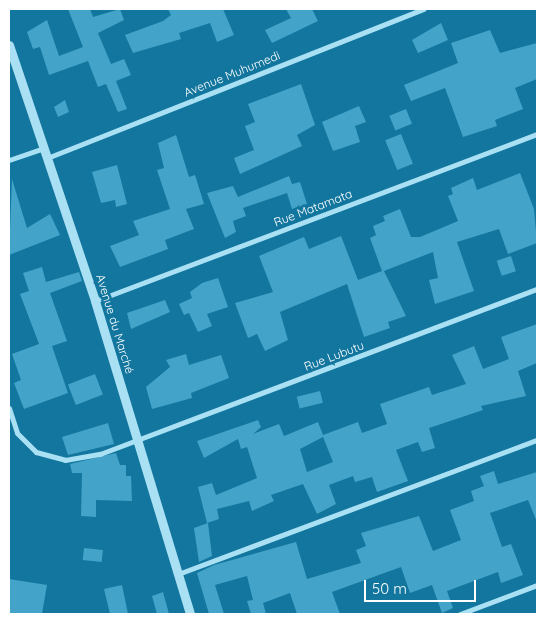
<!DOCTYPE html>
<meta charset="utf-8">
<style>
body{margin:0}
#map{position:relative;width:546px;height:623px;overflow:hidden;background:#12769e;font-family:Quicksand,sans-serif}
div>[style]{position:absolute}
.building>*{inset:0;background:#44a3c8;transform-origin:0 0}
.minor>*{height:5px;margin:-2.5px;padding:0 2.5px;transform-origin:2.5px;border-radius:2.5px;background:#a9e0f4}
.tertiary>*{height:9px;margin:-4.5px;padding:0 4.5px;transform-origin:4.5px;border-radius:4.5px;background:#a9e0f4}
span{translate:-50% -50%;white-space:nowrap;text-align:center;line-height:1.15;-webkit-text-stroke:5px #12769e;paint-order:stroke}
.street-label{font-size:12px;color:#fff}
.frame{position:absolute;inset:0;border:10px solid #fff;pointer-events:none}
.scale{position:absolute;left:364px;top:580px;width:112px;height:22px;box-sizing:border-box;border:2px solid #fff;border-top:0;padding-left:6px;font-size:15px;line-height:18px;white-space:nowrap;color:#fff;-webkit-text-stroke:4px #12769e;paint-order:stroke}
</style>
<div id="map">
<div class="building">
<div style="clip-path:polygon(68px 9px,90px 9px,93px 17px,120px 9px,124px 20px,98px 33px,111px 64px,124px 59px,131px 75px,116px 81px,127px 109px,118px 112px,106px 84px,98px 87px,88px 61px,49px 75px,40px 47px,33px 49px,27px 32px,47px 20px,59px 56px,83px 47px)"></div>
<div style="clip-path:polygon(168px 9px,223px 9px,234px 35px,217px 42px,210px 23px,179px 33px,181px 39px,133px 53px,125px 35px,163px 21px,171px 15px)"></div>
<div style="clip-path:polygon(286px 9px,312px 9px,318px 21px,272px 43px,265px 30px,291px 18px)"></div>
<div style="clip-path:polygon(441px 23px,448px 40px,418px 53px,412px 40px)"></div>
<div style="clip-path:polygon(490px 30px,500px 53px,537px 43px,537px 79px,515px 88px,523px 109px,495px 120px,497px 126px,463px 137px,445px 88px,411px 101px,404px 85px,458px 63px,451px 43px)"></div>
<div style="clip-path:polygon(301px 84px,315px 125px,297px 135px,302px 146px,240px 174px,234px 158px,254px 150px,245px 126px,255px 122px,248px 104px)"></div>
<div style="clip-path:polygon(65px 100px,69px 112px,58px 117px,54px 107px)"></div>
<div style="clip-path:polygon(359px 106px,366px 122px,355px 126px,360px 142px,333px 151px,322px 122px)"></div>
<div style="left:406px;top:109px;width:16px;height:18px;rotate:68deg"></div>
<div style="left:401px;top:134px;width:32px;height:17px;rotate:68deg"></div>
<div style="clip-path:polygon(176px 135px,189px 177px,195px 175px,204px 204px,186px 209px,194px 229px,165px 240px,168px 249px,120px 267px,110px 246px,139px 235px,133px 221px,170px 209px,157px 170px,164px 168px,158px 143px)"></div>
<div style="clip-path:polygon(117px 165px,127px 204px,116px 207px,115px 200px,101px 203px,92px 172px)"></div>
<div style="clip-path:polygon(520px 173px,534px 209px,537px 243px,508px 254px,499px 229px,457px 242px,474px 291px,435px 304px,429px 280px,438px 278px,433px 252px,384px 271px,406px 316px,388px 322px,390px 328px,364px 337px,347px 284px,280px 312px,288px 340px,265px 351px,257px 334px,248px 338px,235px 303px,273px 292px,259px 256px,304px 237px,309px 249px,341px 236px,358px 280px,382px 271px,370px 238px,376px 235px,373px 226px,385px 221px,383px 216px,400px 209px,411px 237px,420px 237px,458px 221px,448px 196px,453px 194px,451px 188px,473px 178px,477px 190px)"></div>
<div style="clip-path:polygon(289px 176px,292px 184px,300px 182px,307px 204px,292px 209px,287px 193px,243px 208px,246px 216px,233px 221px,236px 232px,225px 238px,207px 193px,233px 186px,238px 197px)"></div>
<div style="clip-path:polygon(12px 179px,27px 228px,50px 214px,60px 235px,9px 255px)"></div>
<div style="left:511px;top:256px;width:16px;height:15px;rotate:72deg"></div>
<div style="clip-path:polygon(42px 267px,46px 282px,79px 272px,82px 281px,50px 293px,67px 341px,52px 346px,68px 393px,24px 409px,14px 383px,21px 380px,12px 354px,39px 344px,20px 294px,29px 291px,23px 273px)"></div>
<div style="clip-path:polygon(218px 278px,228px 307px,207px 314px,212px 326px,198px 332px,189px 313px,184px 315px,179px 304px,192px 298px,190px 292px,202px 283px)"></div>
<div style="clip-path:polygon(165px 300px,170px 312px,131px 329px,127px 313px)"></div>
<div style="clip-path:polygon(evenodd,537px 324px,537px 363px,518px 371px,526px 396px,481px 406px,483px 410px,429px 428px,435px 448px,422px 452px,418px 442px,396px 450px,408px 481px,377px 492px,372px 477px,355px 482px,353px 476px,329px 485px,336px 504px,317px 514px,303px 484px,271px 495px,274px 501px,252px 511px,249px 501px,217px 509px,219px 519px,207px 523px,198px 487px,212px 483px,216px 495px,257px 478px,247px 447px,241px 449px,238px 439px,204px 458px,197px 441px,258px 420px,261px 427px,253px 434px,279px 424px,284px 436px,318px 422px,323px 435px,358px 422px,362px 433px,387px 424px,380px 404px,429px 387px,432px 395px,466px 384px,452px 355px,474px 346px,483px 369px,509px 359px,501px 337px,537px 324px,323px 437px,333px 462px,307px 472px,300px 449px,323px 437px)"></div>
<div style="clip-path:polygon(186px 354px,189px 365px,221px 355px,229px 378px,191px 393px,192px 398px,152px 409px,146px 387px,170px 367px,166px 360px)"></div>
<div style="left:95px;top:374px;width:22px;height:29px;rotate:69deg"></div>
<div style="left:320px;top:391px;width:12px;height:24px;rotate:76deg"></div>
<div style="clip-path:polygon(108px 423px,114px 444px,68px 455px,62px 437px)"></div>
<div style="clip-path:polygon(116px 453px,120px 465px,126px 465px,126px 476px,131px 476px,132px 501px,96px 500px,96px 517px,81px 516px,82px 473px,72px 473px,70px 464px)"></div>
<div style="clip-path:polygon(494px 471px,498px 484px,537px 472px,537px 522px,528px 500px,490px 513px,502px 547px,511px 544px,523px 575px,501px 583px,498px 572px,447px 591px,453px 608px,442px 613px,432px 585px,410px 593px,401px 567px,332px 592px,340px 614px,297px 614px,290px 593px,263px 603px,266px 614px,251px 614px,247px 601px,253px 600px,247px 576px,215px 585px,224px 614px,209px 614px,197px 573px,214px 565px,296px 542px,307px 579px,361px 563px,356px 550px,366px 546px,361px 533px,419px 516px,433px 551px,461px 540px,450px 510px,474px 501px,471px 491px,484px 486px,480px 476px)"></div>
<div style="clip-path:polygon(208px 523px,212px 556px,199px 562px,194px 528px)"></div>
<div style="left:84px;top:548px;width:19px;height:12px;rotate:6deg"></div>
<div style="clip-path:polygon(9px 579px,47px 585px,42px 614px,9px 614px)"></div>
<div style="clip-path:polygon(122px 585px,128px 614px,110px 614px,104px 589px)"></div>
<div style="clip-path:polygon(163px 592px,169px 614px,157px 614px,152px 596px)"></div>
</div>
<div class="minor">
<div style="left:47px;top:158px;width:405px;rotate:-21.6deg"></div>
<div style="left:9px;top:160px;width:36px;rotate:-19deg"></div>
<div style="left:95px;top:301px;width:472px;rotate:-20.7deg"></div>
<div style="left:9px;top:408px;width:26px;rotate:72deg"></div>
<div style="left:17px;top:433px;width:27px;rotate:45deg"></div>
<div style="left:36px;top:452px;width:30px;rotate:15deg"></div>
<div style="left:65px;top:460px;width:36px;rotate:-10deg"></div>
<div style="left:100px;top:454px;width:467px;rotate:-20.7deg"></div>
<div style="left:178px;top:574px;width:383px;rotate:-20.5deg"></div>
<div style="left:460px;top:614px;width:82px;rotate:-20.6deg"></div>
</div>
<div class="tertiary">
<div style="left:9px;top:45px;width:270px;rotate:71.4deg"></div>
<div style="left:95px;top:301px;width:327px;rotate:73.1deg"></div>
</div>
<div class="street-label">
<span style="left:232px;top:74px;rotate:-22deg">Avenue Muhumedi</span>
<span style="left:313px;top:208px;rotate:-21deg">Rue Matamata</span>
<span style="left:115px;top:324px;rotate:73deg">Avenue du Marché</span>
<span style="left:334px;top:356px;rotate:-21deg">Rue Lubutu</span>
</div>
<div class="frame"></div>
<div class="scale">50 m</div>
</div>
